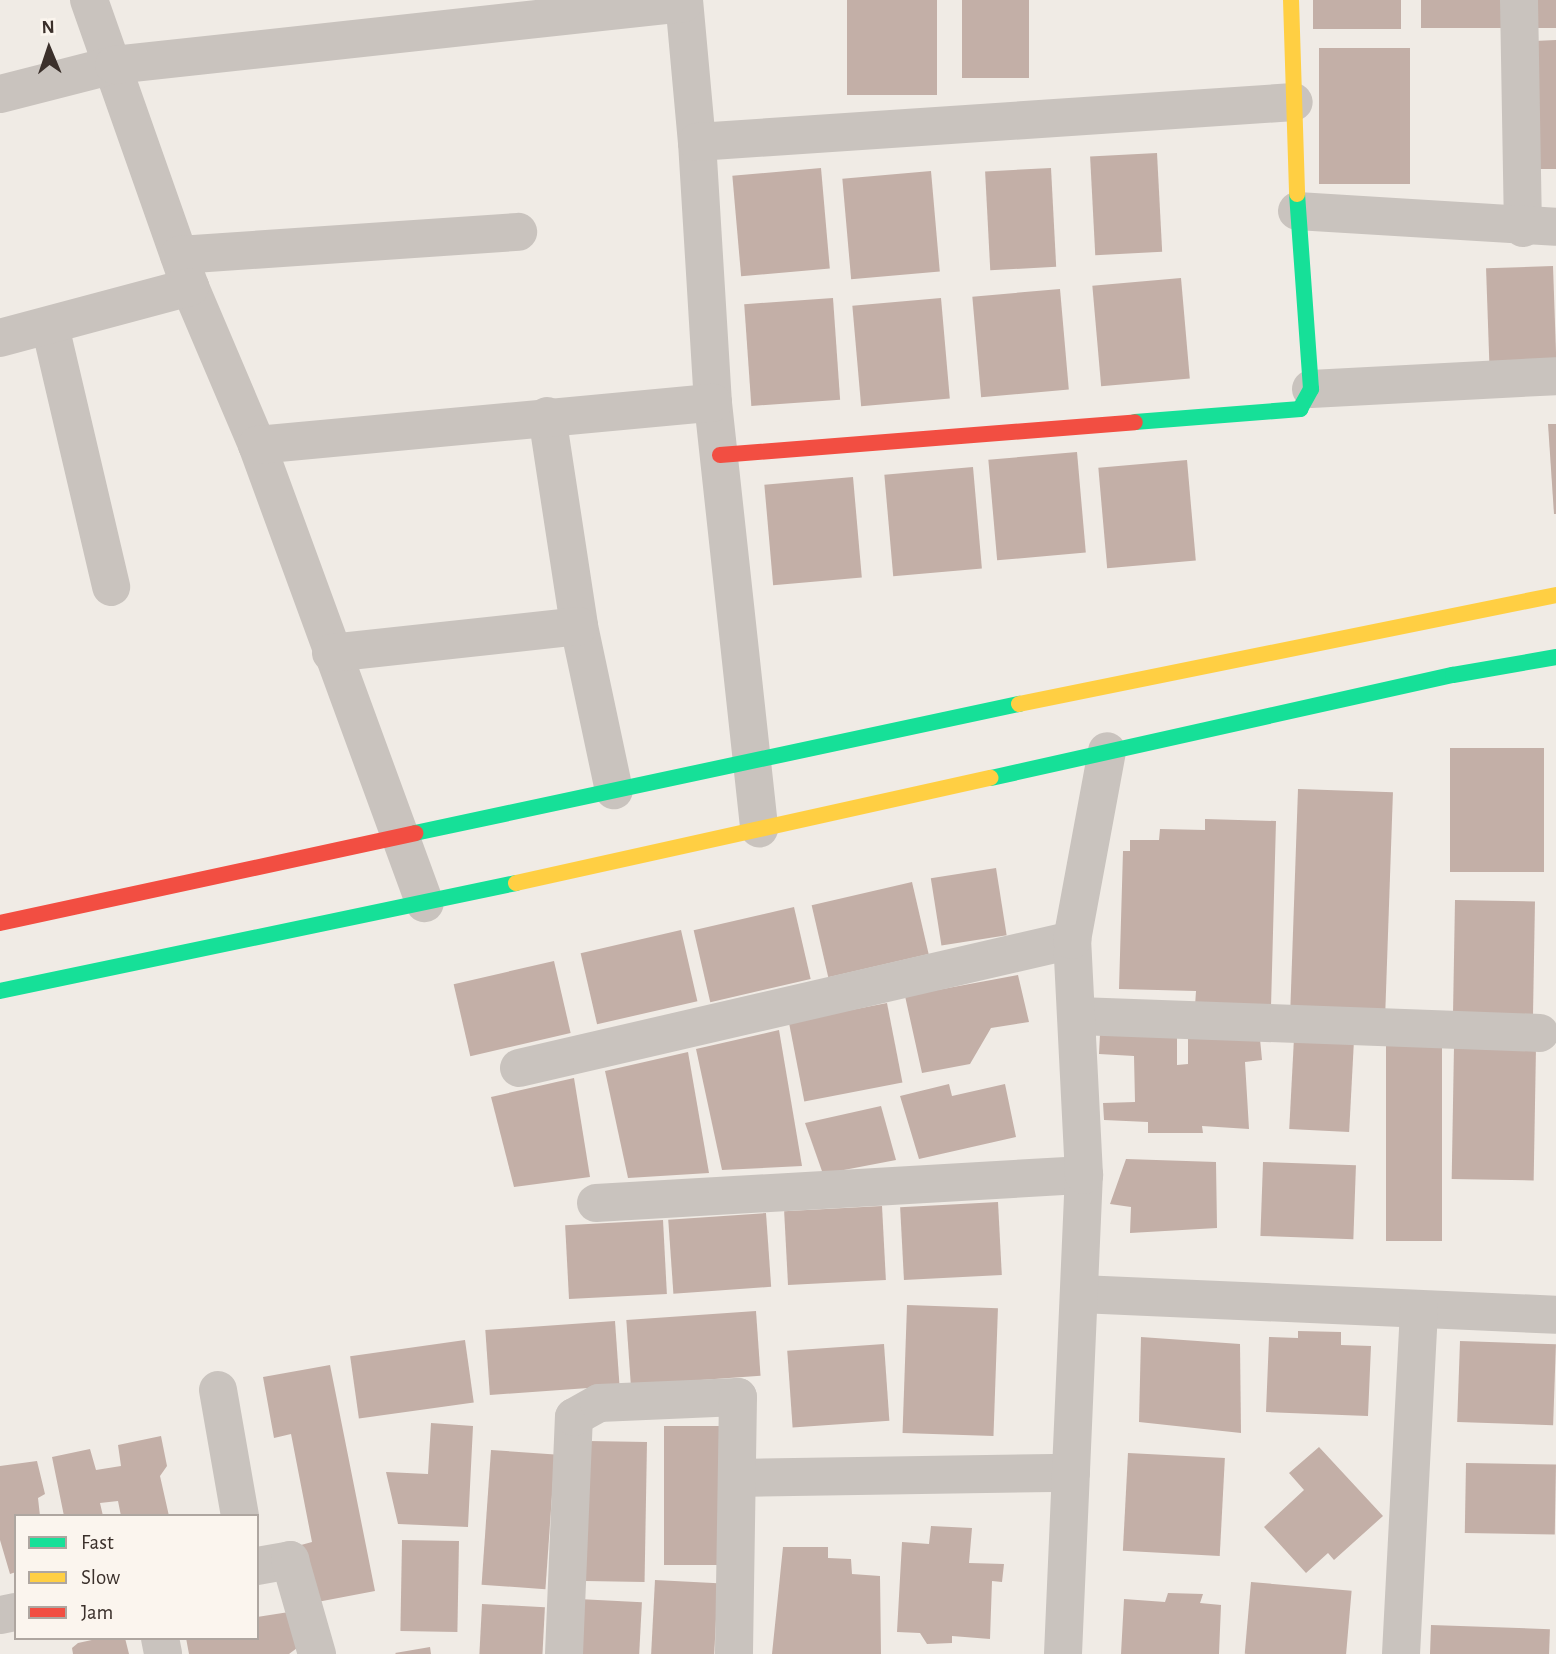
<!DOCTYPE html>
<style>
body{margin:0}
#map{position:relative;width:1556px;height:1654px;overflow:hidden;background:#f0ebe5;font-family:"Alegreya Sans",sans-serif}
div>[style]{position:absolute}
.building>*{inset:0;background:#c3afa7;transform-origin:0 0}
.street>*{height:38px;margin:-19px;padding:0 19px;transform-origin:19px;border-radius:19px;background:#c9c3be}
.fast>*{height:16px;margin:-8px;padding:0 8px;transform-origin:8px;border-radius:8px;background:#16e098}
.slow>*{height:16px;margin:-8px;padding:0 8px;transform-origin:8px;border-radius:8px;background:#ffcf43}
.jam>*{height:16px;margin:-8px;padding:0 8px;transform-origin:8px;border-radius:8px;background:#f24e42}
span{translate:-50% -50%;white-space:nowrap;text-align:center;line-height:1.15;-webkit-text-stroke:5px #fbf5ee;paint-order:stroke}
.legend{position:absolute;left:14px;top:1514px;width:245px;height:126px;box-sizing:border-box;background:#fbf5ee;border:2px solid #aea6a0;margin:0;padding:9px 12px;list-style:none;font-size:21px;color:#3b302b}
.legend li{display:flex;align-items:center;gap:14px;height:35px}
.legend b{width:35px;border:2px solid #aea6a0}
.north{position:absolute;left:14px;top:14px;width:70px;height:70px;-webkit-text-stroke:5px #fbf5ee;paint-order:stroke;rotate:358deg;font-size:19px;font-weight:700;line-height:28px;text-align:center;color:#3b302b}
.north::after{content:'';display:block;margin:auto;width:24px;height:32px;background:#3b302b;clip-path:polygon(50% 0,100% 100%,50% 72%,0 100%)}
</style>
<div id="map">
<div class="building">
<div style="left:847px;top:0;width:90px;height:95px"></div>
<div style="left:962px;top:0;width:67px;height:78px"></div>
<div style="left:1313px;top:0;width:88px;height:29px"></div>
<div style="left:1421px;top:0;width:88px;height:28px"></div>
<div style="left:1533px;top:0;width:23px;height:28px"></div>
<div style="clip-path:polygon(1556px 40px,1556px 169px,1537px 169px,1534px 41px)"></div>
<div style="left:1319px;top:48px;width:91px;height:136px"></div>
<div style="left:1157px;top:153px;width:99px;height:67px;rotate:87deg"></div>
<div style="left:821px;top:168px;width:101px;height:89px;rotate:85deg"></div>
<div style="left:1051px;top:168px;width:99px;height:66px;rotate:87deg"></div>
<div style="left:931px;top:171px;width:101px;height:89px;rotate:85deg"></div>
<div style="left:1553px;top:266px;width:98px;height:67px;rotate:88deg"></div>
<div style="left:1181px;top:278px;width:101px;height:89px;rotate:85deg"></div>
<div style="left:1060px;top:289px;width:101px;height:88px;rotate:85deg"></div>
<div style="left:833px;top:298px;width:102px;height:89px;rotate:86deg"></div>
<div style="left:941px;top:298px;width:101px;height:89px;rotate:85deg"></div>
<div style="clip-path:polygon(1548px 424px,1556px 424px,1556px 514px,1554px 514px)"></div>
<div style="left:1077px;top:452px;width:101px;height:89px;rotate:85deg"></div>
<div style="left:1187px;top:460px;width:101px;height:89px;rotate:85deg"></div>
<div style="left:973px;top:467px;width:102px;height:89px;rotate:85deg"></div>
<div style="left:853px;top:477px;width:101px;height:89px;rotate:85deg"></div>
<div style="left:1450px;top:748px;width:94px;height:124px"></div>
<div style="left:1298px;top:789px;width:95px;height:218px;rotate:2deg"></div>
<div style="clip-path:polygon(1205px 819px,1276px 821px,1271px 1007px,1195px 1006px,1196px 991px,1119px 989px,1123px 851px,1130px 851px,1130px 840px,1159px 840px,1160px 829px,1205px 830px)"></div>
<div style="left:996px;top:868px;width:68px;height:66px;rotate:81deg"></div>
<div style="left:912px;top:882px;width:74px;height:103px;rotate:77deg"></div>
<div style="left:1455px;top:900px;width:80px;height:116px;rotate:1deg"></div>
<div style="left:794px;top:907px;width:74px;height:103px;rotate:77deg"></div>
<div style="left:681px;top:930px;width:73px;height:103px;rotate:77deg"></div>
<div style="left:554px;top:961px;width:74px;height:103px;rotate:77deg"></div>
<div style="clip-path:polygon(1018px 975px,1029px 1022px,991px 1028px,970px 1064px,922px 1073px,905px 996px)"></div>
<div style="left:887px;top:1003px;width:81px;height:100px;rotate:79deg"></div>
<div style="clip-path:polygon(1177px 1026px,1177px 1065px,1188px 1064px,1188px 1028px,1260px 1039px,1262px 1060px,1245px 1062px,1249px 1129px,1202px 1126px,1203px 1133px,1148px 1133px,1148px 1122px,1104px 1120px,1103px 1103px,1135px 1102px,1134px 1056px,1099px 1054px,1100px 1034px)"></div>
<div style="clip-path:polygon(779px 1030px,802px 1166px,722px 1170px,696px 1049px)"></div>
<div style="left:1386px;top:1037px;width:56px;height:204px"></div>
<div style="left:1294px;top:1038px;width:60px;height:91px;rotate:3deg"></div>
<div style="left:1454px;top:1046px;width:82px;height:133px;rotate:1deg"></div>
<div style="clip-path:polygon(688px 1052px,709px 1173px,628px 1178px,605px 1071px)"></div>
<div style="clip-path:polygon(574px 1078px,590px 1177px,514px 1187px,491px 1097px)"></div>
<div style="clip-path:polygon(949px 1084px,952px 1096px,1005px 1084px,1016px 1137px,919px 1159px,900px 1096px)"></div>
<div style="clip-path:polygon(881px 1106px,896px 1160px,823px 1174px,805px 1123px)"></div>
<div style="clip-path:polygon(1126px 1159px,1216px 1162px,1217px 1228px,1130px 1233px,1131px 1207px,1110px 1204px)"></div>
<div style="left:1263px;top:1162px;width:93px;height:74px;rotate:2deg"></div>
<div style="left:998px;top:1202px;width:73px;height:98px;rotate:87deg"></div>
<div style="left:882px;top:1206px;width:74px;height:98px;rotate:87deg"></div>
<div style="left:766px;top:1213px;width:74px;height:98px;rotate:86deg"></div>
<div style="left:663px;top:1220px;width:74px;height:98px;rotate:87deg"></div>
<div style="left:907px;top:1305px;width:91px;height:128px;rotate:2deg"></div>
<div style="left:756px;top:1311px;width:65px;height:130px;rotate:86deg"></div>
<div style="left:615px;top:1321px;width:65px;height:130px;rotate:86deg"></div>
<div style="clip-path:polygon(1298px 1331px,1341px 1332px,1341px 1345px,1371px 1346px,1368px 1416px,1266px 1412px,1269px 1337px,1298px 1338px)"></div>
<div style="clip-path:polygon(1141px 1337px,1240px 1344px,1241px 1433px,1139px 1422px)"></div>
<div style="left:465px;top:1340px;width:63px;height:116px;rotate:82deg"></div>
<div style="left:1460px;top:1341px;width:96px;height:81px;rotate:2deg"></div>
<div style="left:884px;top:1344px;width:77px;height:97px;rotate:86deg"></div>
<div style="clip-path:polygon(330px 1365px,375px 1591px,312px 1603px,301px 1545px,312px 1542px,291px 1434px,274px 1438px,263px 1377px)"></div>
<div style="clip-path:polygon(431px 1423px,473px 1426px,468px 1527px,398px 1524px,386px 1472px,428px 1474px)"></div>
<div style="left:664px;top:1426px;width:59px;height:139px"></div>
<div style="clip-path:polygon(161px 1436px,167px 1466px,160px 1476px,169px 1516px,121px 1516px,118px 1501px,100px 1503px,103px 1516px,64px 1516px,52px 1457px,90px 1449px,96px 1470px,121px 1466px,118px 1445px)"></div>
<div style="left:588px;top:1441px;width:59px;height:140px;rotate:1deg"></div>
<div style="clip-path:polygon(1319px 1447px,1383px 1516px,1334px 1560px,1328px 1553px,1306px 1573px,1264px 1527px,1304px 1490px,1289px 1473px)"></div>
<div style="left:491px;top:1450px;width:64px;height:135px;rotate:4deg"></div>
<div style="left:1128px;top:1453px;width:97px;height:98px;rotate:3deg"></div>
<div style="clip-path:polygon(37px 1461px,45px 1494px,38px 1498px,40px 1516px,16px 1516px,16px 1572px,10px 1574px,0 1540px,0 1466px)"></div>
<div style="left:1466px;top:1463px;width:90px;height:70px;rotate:1deg"></div>
<div style="clip-path:polygon(931px 1526px,972px 1528px,969px 1563px,1004px 1564px,1002px 1582px,992px 1581px,990px 1639px,952px 1636px,952px 1643px,927px 1644px,920px 1633px,897px 1632px,902px 1542px,929px 1544px)"></div>
<div style="left:402px;top:1540px;width:57px;height:91px;rotate:1deg"></div>
<div style="clip-path:polygon(783px 1547px,828px 1547px,828px 1558px,851px 1559px,852px 1574px,880px 1576px,881px 1654px,772px 1654px)"></div>
<div style="left:655px;top:1580px;width:63px;height:74px;rotate:3deg"></div>
<div style="left:1251px;top:1582px;width:101px;height:72px;rotate:5deg"></div>
<div style="clip-path:polygon(1168px 1593px,1203px 1594px,1200px 1603px,1221px 1605px,1219px 1654px,1121px 1654px,1124px 1599px,1165px 1602px)"></div>
<div style="left:578px;top:1599px;width:64px;height:55px;rotate:3deg"></div>
<div style="left:482px;top:1604px;width:63px;height:50px;rotate:3deg"></div>
<div style="clip-path:polygon(289px 1612px,297px 1648px,289px 1654px,189px 1654px,186px 1638px,257px 1638px,257px 1617px)"></div>
<div style="left:1431px;top:1625px;width:119px;height:29px;rotate:2deg"></div>
<div style="clip-path:polygon(101px 1638px,125px 1638px,129px 1654px,73px 1654px,72px 1648px,78px 1643px)"></div>
<div style="clip-path:polygon(430px 1647px,431px 1654px,396px 1654px,395px 1653px)"></div>
</div>
<div class="street">
<div style="left:89px;top:0;width:304px;rotate:70.6deg"></div>
<div style="left:190px;top:287px;width:172px;rotate:67deg"></div>
<div style="left:257px;top:445px;width:488px;rotate:69.9deg"></div>
<div style="left:684px;top:0;width:143px;rotate:84.8deg"></div>
<div style="left:697px;top:142px;width:261px;rotate:86.5deg"></div>
<div style="left:713px;top:403px;width:428px;rotate:83.8deg"></div>
<div style="left:1519px;top:0;width:228px;rotate:89deg"></div>
<div style="left:0;top:94px;width:118px;rotate:-14.3deg"></div>
<div style="left:114px;top:65px;width:573px;rotate:-6.21deg"></div>
<div style="left:697px;top:142px;width:598px;rotate:-3.83deg"></div>
<div style="left:1297px;top:211px;width:259px;rotate:3.5deg"></div>
<div style="left:179px;top:255px;width:340px;rotate:-3.9deg"></div>
<div style="left:50px;top:326px;width:268px;rotate:76.8deg"></div>
<div style="left:0;top:338px;width:197px;rotate:-15deg"></div>
<div style="left:1311px;top:389px;width:245px;rotate:-3deg"></div>
<div style="left:547px;top:416px;width:212px;rotate:81.3deg"></div>
<div style="left:579px;top:626px;width:168px;rotate:78deg"></div>
<div style="left:257px;top:445px;width:458px;rotate:-5.3deg"></div>
<div style="left:331px;top:653px;width:249px;rotate:-6.2deg"></div>
<div style="left:1078px;top:1016px;width:462px;rotate:2.1deg"></div>
<div style="left:519px;top:1068px;width:568px;rotate:-13.03deg"></div>
<div style="left:596px;top:1203px;width:489px;rotate:-3.3deg"></div>
<div style="left:1080px;top:1294px;width:476px;rotate:2.5deg"></div>
<div style="left:218px;top:1390px;width:128px;rotate:80.1deg"></div>
<div style="left:737px;top:1478px;width:334px;rotate:-0.9deg"></div>
<div style="left:257px;top:1566px;width:34px;rotate:-10deg"></div>
<div style="left:290px;top:1560px;width:98px;rotate:74deg"></div>
<div style="left:0;top:1615px;width:16px;rotate:-11deg"></div>
<div style="left:160px;top:1638px;width:16px;rotate:79deg"></div>
<div style="left:564px;top:1654px;width:237px;rotate:-87.6deg"></div>
<div style="left:574px;top:1417px;width:29px;rotate:-29deg"></div>
<div style="left:599px;top:1403px;width:139px;rotate:-2.5deg"></div>
<div style="left:738px;top:1397px;width:257px;rotate:90.9deg"></div>
<div style="left:1063px;top:1654px;width:479px;rotate:-87.5deg"></div>
<div style="left:1084px;top:1175px;width:235px;rotate:-92.9deg"></div>
<div style="left:1072px;top:940px;width:192px;rotate:-79.5deg"></div>
<div style="left:1401px;top:1654px;width:345px;rotate:-87deg"></div>
</div>
<div class="fast">
<div style="left:1135px;top:422px;width:166px;rotate:-4.5deg"></div>
<div style="left:1300px;top:409px;width:23px;rotate:-61deg"></div>
<div style="left:1311px;top:389px;width:196px;rotate:-94.1deg"></div>
<div style="left:991px;top:778px;width:473px;rotate:-12.6deg"></div>
<div style="left:1453px;top:675px;width:105px;rotate:-9.9deg"></div>
<div style="left:415px;top:833px;width:618px;rotate:-12.06deg"></div>
<div style="left:0;top:991px;width:527px;rotate:-11.82deg"></div>
</div>
<div class="slow">
<div style="left:1291px;top:0;width:194px;rotate:88.2deg"></div>
<div style="left:1019px;top:704px;width:548px;rotate:-11.47deg"></div>
<div style="left:516px;top:883px;width:486px;rotate:-12.5deg"></div>
</div>
<div class="jam">
<div style="left:720px;top:455px;width:416px;rotate:-4.5deg"></div>
<div style="left:0;top:923px;width:425px;rotate:-12.2deg"></div>
</div>
<ul class="legend">
<li><b style="height:9px;background:#16e098"></b>Fast</li>
<li><b style="height:9px;background:#ffcf43"></b>Slow</li>
<li><b style="height:9px;background:#f24e42"></b>Jam</li>
</ul>
<div class="north">N</div>
</div>
